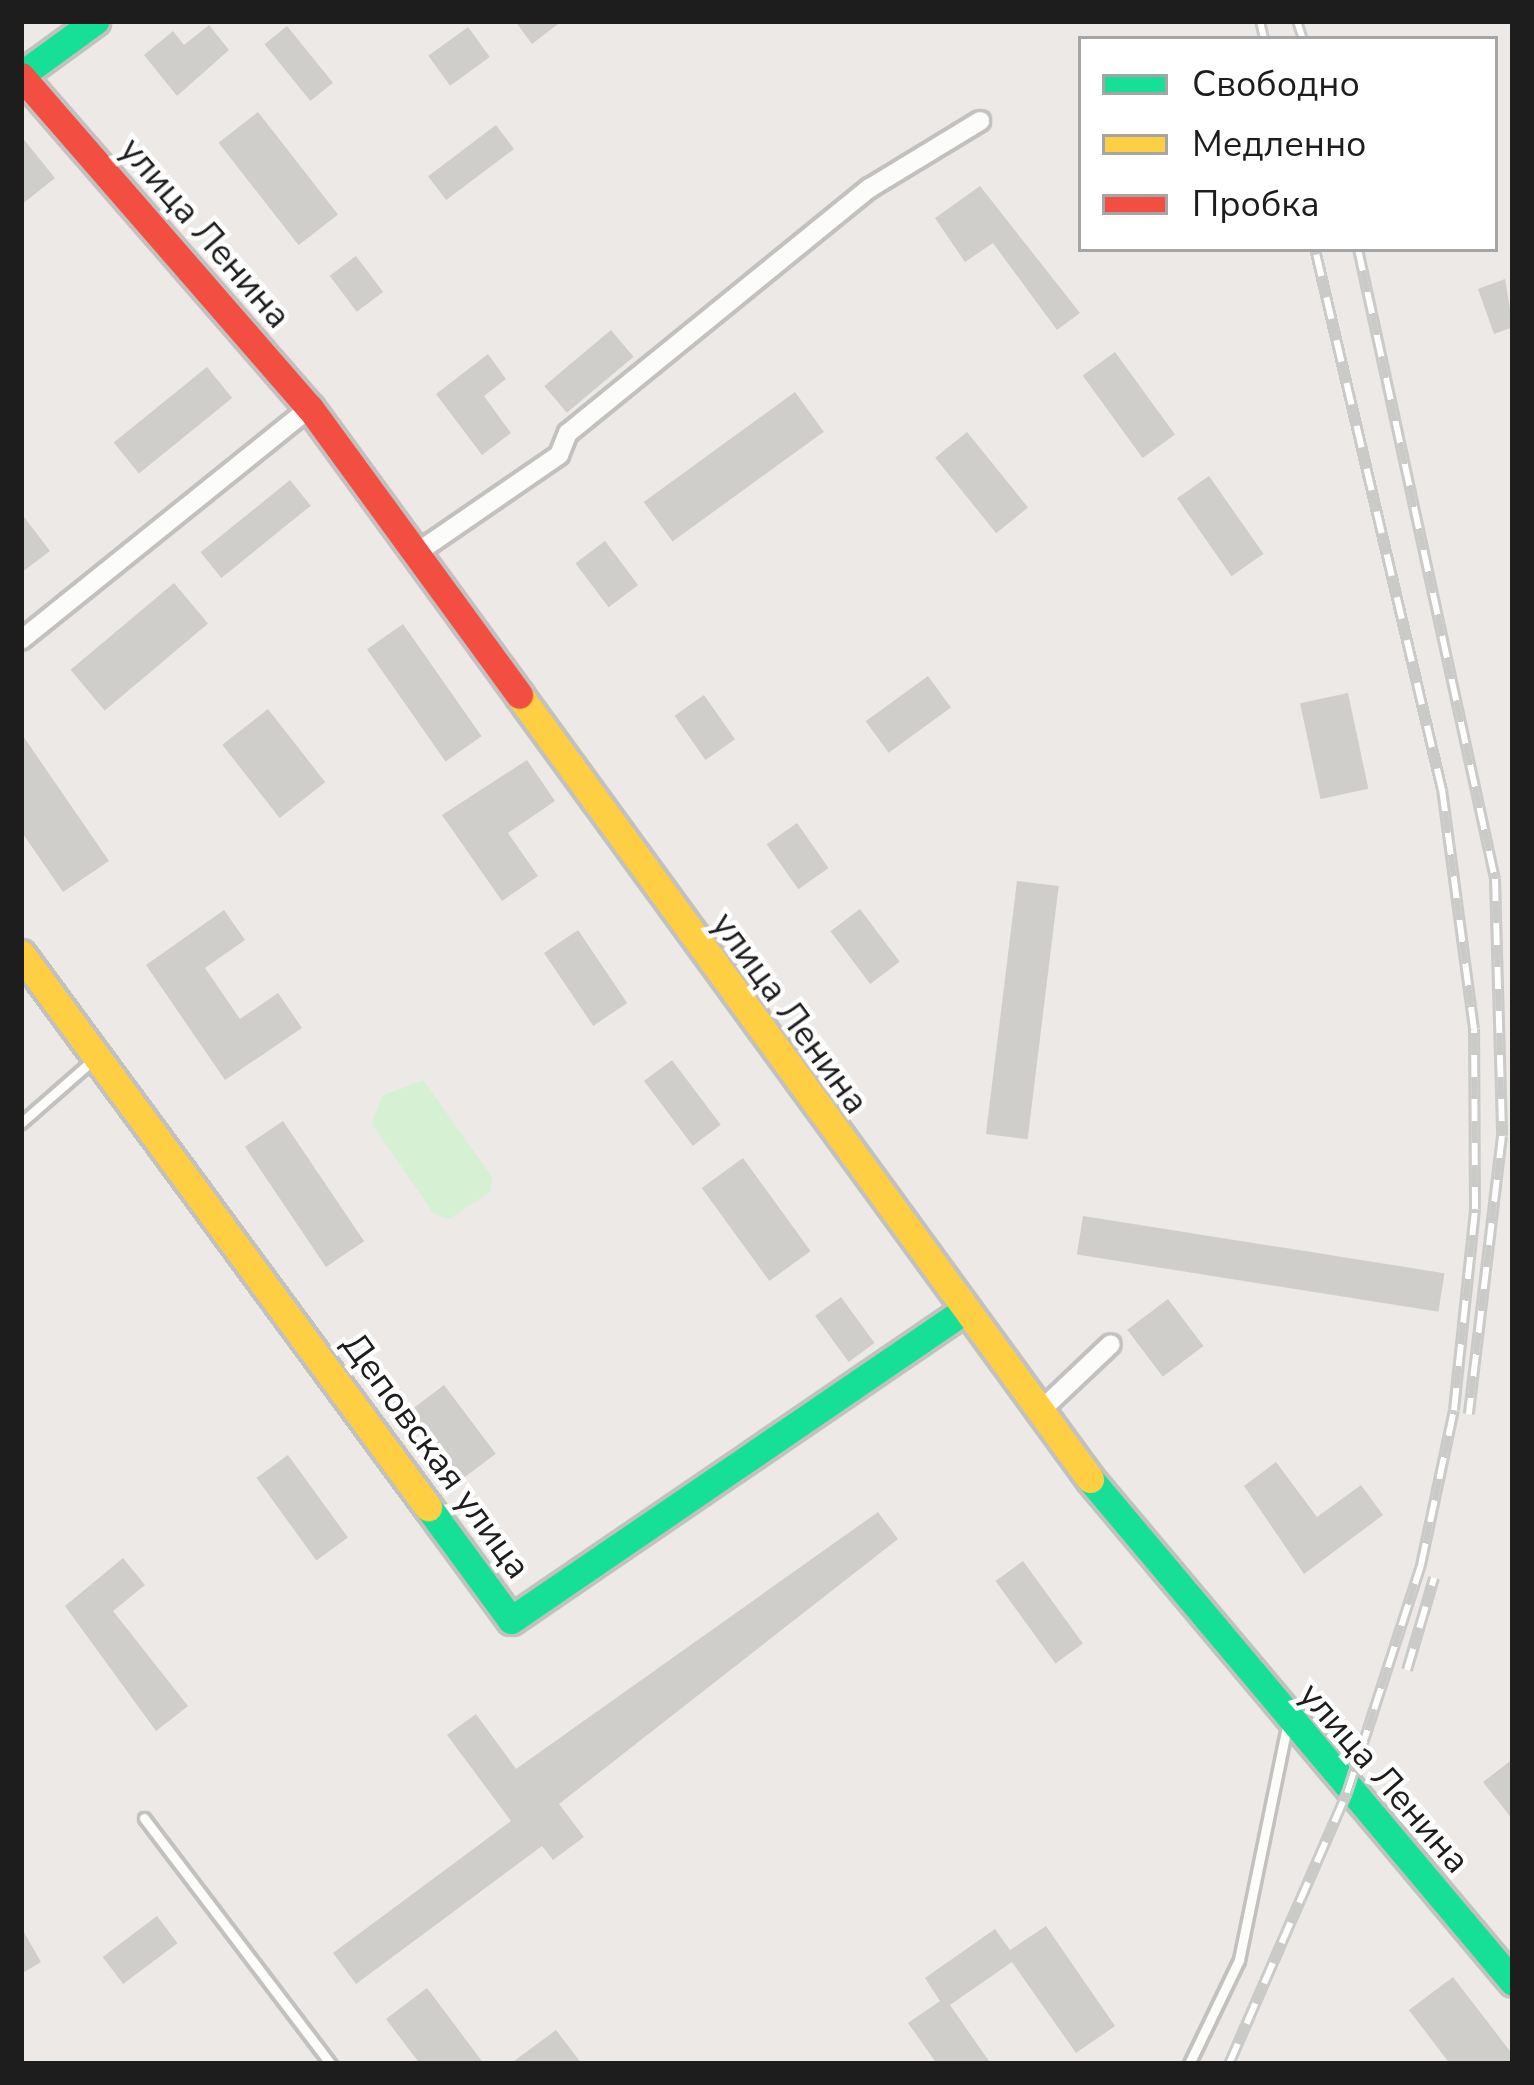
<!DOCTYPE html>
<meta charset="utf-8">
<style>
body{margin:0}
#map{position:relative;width:1534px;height:2085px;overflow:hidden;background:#ece9e6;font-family:"Nunito Sans",sans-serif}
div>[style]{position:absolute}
.park>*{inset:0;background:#d5f0d3}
.building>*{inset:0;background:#d0cecb;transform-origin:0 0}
.roads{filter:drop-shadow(3px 0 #c3c1c0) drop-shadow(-3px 0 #c3c1c0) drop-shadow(0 3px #c3c1c0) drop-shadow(0 -3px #c3c1c0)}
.lane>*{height:9px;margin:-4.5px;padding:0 4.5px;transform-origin:4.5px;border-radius:4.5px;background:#fcfcfb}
.street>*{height:18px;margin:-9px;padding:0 9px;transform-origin:9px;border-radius:9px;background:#fcfcfb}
.fast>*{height:27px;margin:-13.5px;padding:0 13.5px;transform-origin:13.5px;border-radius:13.5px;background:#16e098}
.slow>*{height:27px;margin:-13.5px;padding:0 13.5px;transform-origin:13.5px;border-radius:13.5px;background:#ffcf43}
.jam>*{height:27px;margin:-13.5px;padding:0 13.5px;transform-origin:13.5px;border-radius:13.5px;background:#f24e42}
.rail>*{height:12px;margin-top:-6px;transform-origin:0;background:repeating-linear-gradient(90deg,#fff 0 22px,#cacac9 0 44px);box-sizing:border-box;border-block:3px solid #cacac9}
span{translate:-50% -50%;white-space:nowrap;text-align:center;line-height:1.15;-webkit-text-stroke:9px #fff;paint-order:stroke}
.street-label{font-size:36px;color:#1d1d1d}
.frame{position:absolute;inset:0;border:24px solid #1d1d1d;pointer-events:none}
.legend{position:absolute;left:1078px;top:36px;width:420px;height:216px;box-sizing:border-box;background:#fff;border:3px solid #a5a5a5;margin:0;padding:15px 21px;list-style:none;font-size:36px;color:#1d1d1d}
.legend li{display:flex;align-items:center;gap:24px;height:60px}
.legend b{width:60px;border:3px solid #a5a5a5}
</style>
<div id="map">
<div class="park">
<div style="clip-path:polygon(423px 1080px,492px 1177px,490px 1192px,449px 1219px,434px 1214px,372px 1124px,382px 1096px)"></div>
</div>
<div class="building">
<div style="clip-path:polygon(515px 21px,562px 21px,532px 44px)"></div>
<div style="clip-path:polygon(209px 25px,229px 50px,177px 96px,144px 55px,173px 31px,184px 45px)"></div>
<div style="left:287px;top:26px;width:73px;height:29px;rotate:51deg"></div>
<div style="left:468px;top:27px;width:37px;height:49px;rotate:54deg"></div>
<div style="left:258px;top:112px;width:130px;height:50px;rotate:52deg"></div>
<div style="left:496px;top:125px;width:30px;height:85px;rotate:53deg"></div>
<div style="clip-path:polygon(21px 136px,55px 178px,21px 205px)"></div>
<div style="clip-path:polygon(980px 186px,1080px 313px,1057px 330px,993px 243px,965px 262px,935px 218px)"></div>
<div style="left:356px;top:256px;width:45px;height:33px;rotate:53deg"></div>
<div style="clip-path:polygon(1505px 279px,1513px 327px,1494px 334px,1478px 289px)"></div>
<div style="left:611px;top:330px;width:35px;height:87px;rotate:50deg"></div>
<div style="left:1115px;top:352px;width:102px;height:40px;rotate:54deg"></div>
<div style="clip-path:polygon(488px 354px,506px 379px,484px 396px,511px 433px,482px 455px,436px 394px)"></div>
<div style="left:207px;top:367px;width:40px;height:120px;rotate:51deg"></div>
<div style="left:795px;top:392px;width:49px;height:187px;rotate:54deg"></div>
<div style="left:967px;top:432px;width:97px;height:41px;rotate:51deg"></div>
<div style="left:1209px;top:476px;width:95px;height:39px;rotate:55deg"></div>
<div style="left:290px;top:480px;width:33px;height:115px;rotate:51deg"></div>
<div style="clip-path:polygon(21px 513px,50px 551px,21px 573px)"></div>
<div style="left:605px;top:541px;width:55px;height:37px;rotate:53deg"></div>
<div style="left:174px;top:583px;width:53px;height:135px;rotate:50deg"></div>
<div style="left:403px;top:624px;width:137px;height:44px;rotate:55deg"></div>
<div style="left:928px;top:676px;width:39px;height:77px;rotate:54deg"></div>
<div style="left:1348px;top:693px;width:98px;height:49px;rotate:78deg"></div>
<div style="left:704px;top:695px;width:54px;height:36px;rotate:55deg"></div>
<div style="left:268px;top:709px;width:93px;height:58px;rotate:52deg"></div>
<div style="clip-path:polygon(21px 733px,109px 861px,63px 892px,21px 831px)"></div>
<div style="clip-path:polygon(527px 760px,555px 801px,508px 833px,538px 876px,502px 901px,442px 815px)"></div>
<div style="left:797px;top:823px;width:55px;height:37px;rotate:55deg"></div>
<div style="left:1017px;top:881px;width:42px;height:255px;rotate:7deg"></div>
<div style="left:860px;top:909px;width:66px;height:37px;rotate:53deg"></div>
<div style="clip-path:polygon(224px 910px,245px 940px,205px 968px,240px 1019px,278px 993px,302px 1028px,225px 1080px,146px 965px)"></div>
<div style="left:578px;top:930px;width:88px;height:41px;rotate:56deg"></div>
<div style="left:672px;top:1060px;width:81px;height:35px;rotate:53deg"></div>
<div style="left:283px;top:1121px;width:145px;height:46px;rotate:56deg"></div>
<div style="left:743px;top:1158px;width:115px;height:51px;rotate:54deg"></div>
<div style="left:1083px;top:1216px;width:366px;height:39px;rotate:9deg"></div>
<div style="left:841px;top:1297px;width:57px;height:32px;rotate:54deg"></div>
<div style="left:1168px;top:1299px;width:59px;height:51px;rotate:53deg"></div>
<div style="left:444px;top:1385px;width:86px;height:43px;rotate:53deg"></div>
<div style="left:288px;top:1455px;width:102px;height:39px;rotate:54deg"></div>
<div style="clip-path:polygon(1276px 1462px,1317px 1517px,1361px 1485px,1383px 1515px,1304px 1574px,1244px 1486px)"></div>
<div style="clip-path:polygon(878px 1512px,898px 1539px,559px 1804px,584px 1837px,553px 1860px,542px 1846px,356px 1984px,333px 1953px,511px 1821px,447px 1735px,476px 1714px,516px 1769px)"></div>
<div style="clip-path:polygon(123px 1558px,145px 1585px,113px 1611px,188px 1706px,156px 1731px,65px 1606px)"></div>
<div style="left:1023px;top:1561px;width:102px;height:34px;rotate:54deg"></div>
<div style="clip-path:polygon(1513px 1759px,1513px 1820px,1483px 1782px)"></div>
<div style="left:157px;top:1916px;width:34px;height:68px;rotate:53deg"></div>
<div style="clip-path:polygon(1046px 1926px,1115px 2026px,1076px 2053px,1012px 1962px,950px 2005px,991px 2064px,937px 2064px,908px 2023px,940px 2001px,925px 1978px,995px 1929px,1010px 1950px)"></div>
<div style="clip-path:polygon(21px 1927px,41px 1962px,21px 1974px)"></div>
<div style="clip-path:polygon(1453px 1977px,1513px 2055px,1513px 2064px,1450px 2064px,1409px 2010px)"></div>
<div style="clip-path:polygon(427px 1988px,484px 2064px,420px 2064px,386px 2019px)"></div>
<div style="clip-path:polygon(556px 2030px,582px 2064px,510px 2064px)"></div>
</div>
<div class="roads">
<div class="lane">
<div style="left:21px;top:1123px;width:97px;rotate:-41.2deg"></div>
<div style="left:144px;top:1818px;width:309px;rotate:52.8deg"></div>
<div style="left:1189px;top:2064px;width:115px;rotate:-64.3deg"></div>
<div style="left:1239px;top:1960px;width:238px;rotate:-78.4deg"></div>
</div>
<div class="street">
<div style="left:415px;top:554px;width:175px;rotate:-34.5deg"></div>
<div style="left:559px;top:455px;width:24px;rotate:-68deg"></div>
<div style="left:568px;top:433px;width:389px;rotate:-39.1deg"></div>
<div style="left:870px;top:188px;width:129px;rotate:-31.3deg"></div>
<div style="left:21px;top:640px;width:371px;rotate:-38.8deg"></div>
<div style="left:1038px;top:1413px;width:100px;rotate:-43.4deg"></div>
</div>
<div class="fast">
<div style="left:21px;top:75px;width:92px;rotate:-36.1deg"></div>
<div style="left:1090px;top:1479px;width:657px;rotate:49.94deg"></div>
<div style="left:428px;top:1507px;width:140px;rotate:53.7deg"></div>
<div style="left:511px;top:1620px;width:546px;rotate:-34.33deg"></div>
</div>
<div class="slow">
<div style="left:519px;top:695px;width:970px;rotate:53.93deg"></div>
<div style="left:21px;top:954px;width:687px;rotate:53.65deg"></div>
</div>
<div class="jam">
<div style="left:21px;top:76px;width:440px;rotate:49deg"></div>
<div style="left:310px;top:408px;width:355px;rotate:53.9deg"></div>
</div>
</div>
<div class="rail">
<div style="left:1260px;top:21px;width:18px;rotate:77deg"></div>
<div style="left:1297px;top:21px;width:19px;rotate:72deg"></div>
<div style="left:1358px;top:249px;width:645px;rotate:77.73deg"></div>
<div style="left:1495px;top:879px;width:257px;rotate:88.4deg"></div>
<div style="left:1502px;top:1136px;width:280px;rotate:96.8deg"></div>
<div style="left:1407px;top:1670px;width:96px;rotate:-73.6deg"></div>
<div style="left:1229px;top:2064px;width:296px;rotate:-66.5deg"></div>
<div style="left:1347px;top:1793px;width:240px;rotate:-72deg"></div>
<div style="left:1421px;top:1565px;width:158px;rotate:-78deg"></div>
<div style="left:1454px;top:1410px;width:202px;rotate:-84deg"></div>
<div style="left:1475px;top:1209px;width:180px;rotate:-90.3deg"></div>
<div style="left:1474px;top:1029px;width:241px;rotate:-97.6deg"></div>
<div style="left:1442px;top:790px;width:556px;rotate:-103.21deg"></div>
</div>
<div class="street-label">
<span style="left:205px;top:233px;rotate:49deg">улица Ленина</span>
<span style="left:790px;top:1013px;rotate:54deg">улица Ленина</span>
<span style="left:436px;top:1456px;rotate:54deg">Деповская улица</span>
<span style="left:1384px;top:1778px;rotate:49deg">улица Ленина</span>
</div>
<div class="frame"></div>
<ul class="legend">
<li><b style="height:15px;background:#16e098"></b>Свободно</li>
<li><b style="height:15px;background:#ffcf43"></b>Медленно</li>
<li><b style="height:15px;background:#f24e42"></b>Пробка</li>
</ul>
</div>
